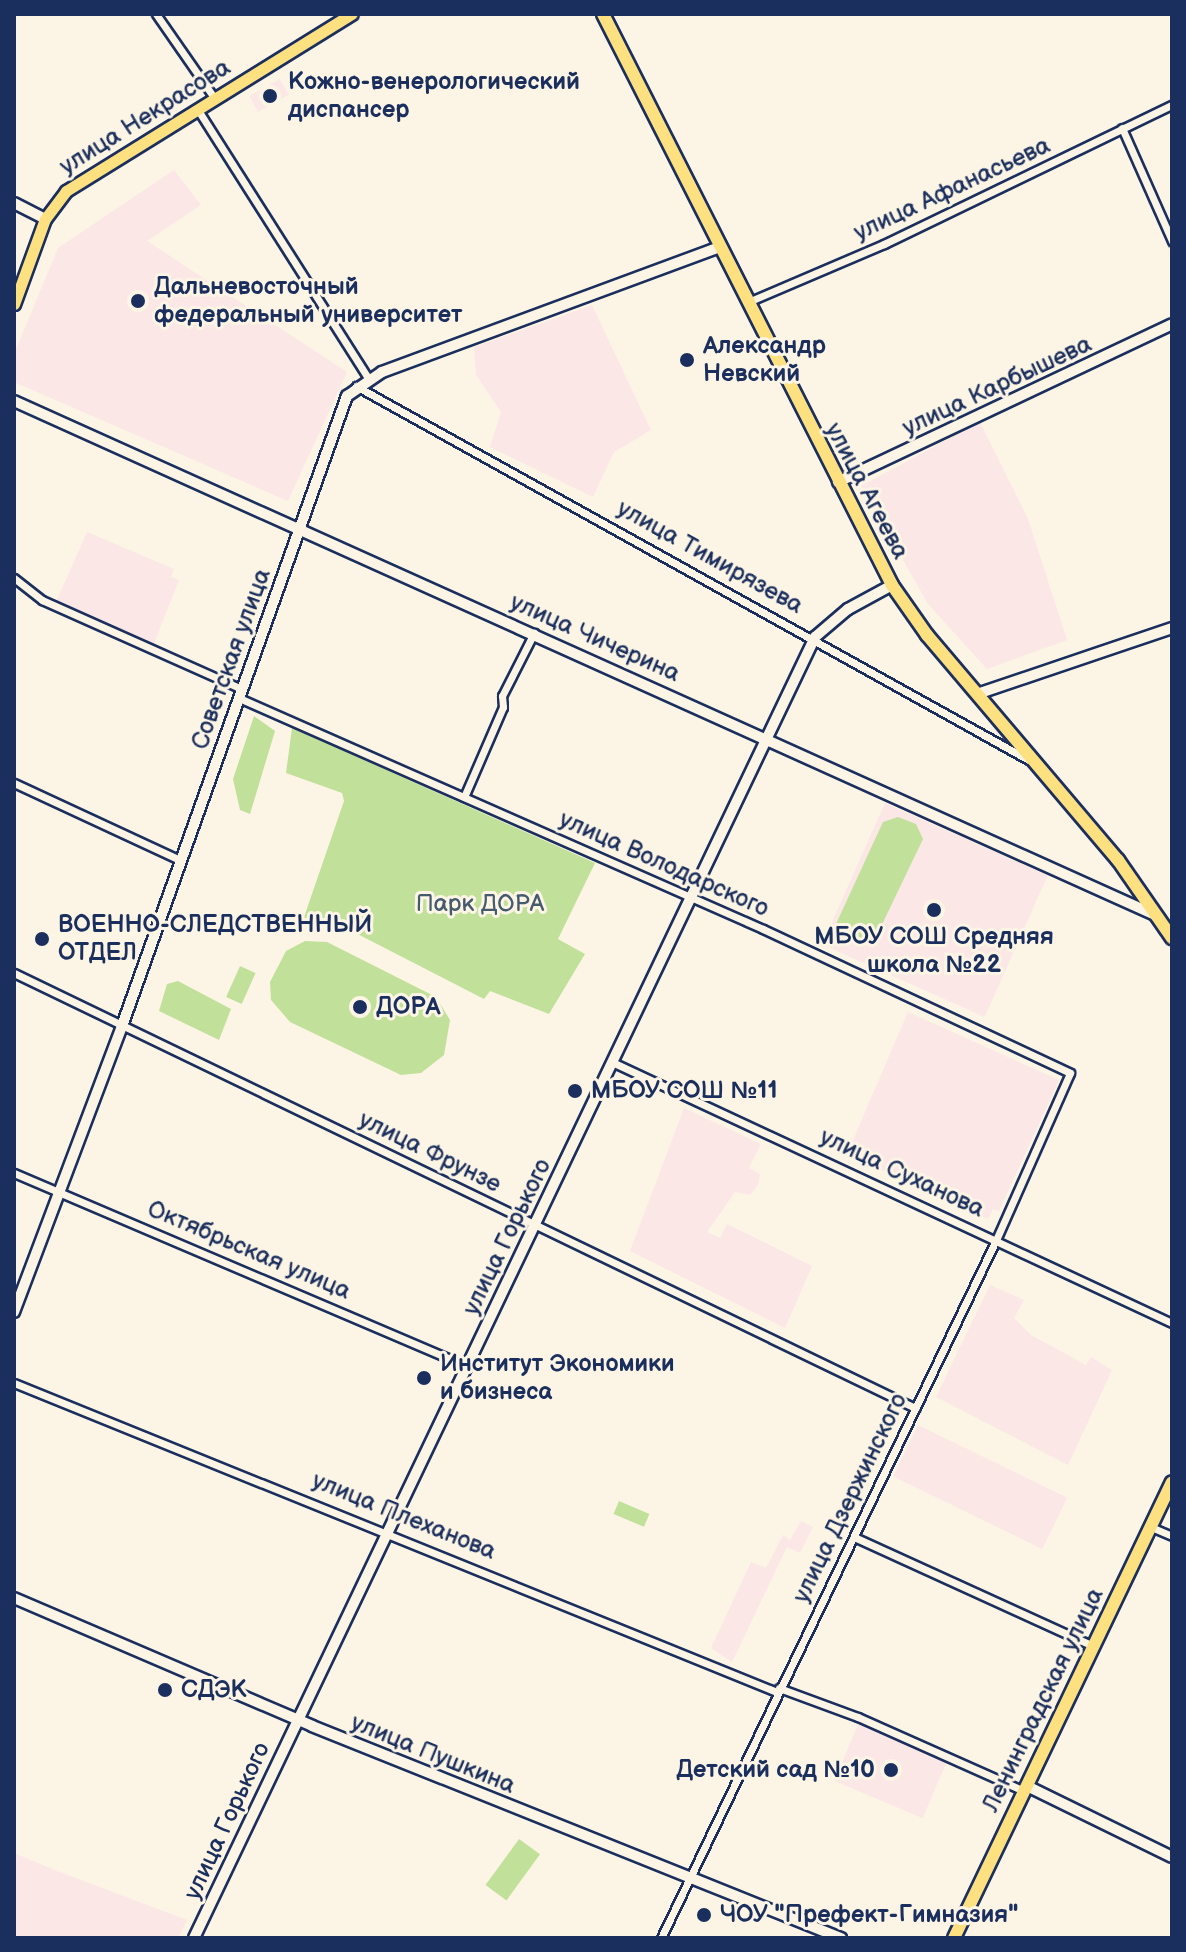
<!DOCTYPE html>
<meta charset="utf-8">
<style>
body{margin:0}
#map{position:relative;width:1186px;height:1952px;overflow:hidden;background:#fcf5e5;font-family:"Balsamiq Sans",sans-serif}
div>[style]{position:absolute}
.built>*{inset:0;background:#fae7e6;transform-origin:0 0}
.green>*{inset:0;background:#c1e099;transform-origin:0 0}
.roads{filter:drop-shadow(2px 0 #1b2f5e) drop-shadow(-2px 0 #1b2f5e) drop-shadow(0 2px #1b2f5e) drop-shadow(0 -2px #1b2f5e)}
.street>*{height:7px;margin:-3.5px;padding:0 3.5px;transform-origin:3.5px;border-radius:3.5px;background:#fcf5e5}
.secondary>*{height:10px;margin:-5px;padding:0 5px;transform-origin:5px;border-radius:5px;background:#fcf5e5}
.primary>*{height:11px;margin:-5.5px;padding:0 5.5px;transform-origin:5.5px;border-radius:5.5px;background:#fde080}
.highway>*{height:12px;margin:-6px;padding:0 6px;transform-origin:6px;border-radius:6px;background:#fde080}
.dots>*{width:22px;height:22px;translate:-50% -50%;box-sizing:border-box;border:4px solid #fcf5e5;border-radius:50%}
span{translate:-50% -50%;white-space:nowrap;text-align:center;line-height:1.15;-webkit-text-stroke:6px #fcf5e5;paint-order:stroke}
.poi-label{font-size:24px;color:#1b2f5e;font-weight:700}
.left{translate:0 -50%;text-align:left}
.right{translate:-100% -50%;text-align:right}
.street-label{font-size:24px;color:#1b2f5e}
.park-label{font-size:24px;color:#445b6d}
.frame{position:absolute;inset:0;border:16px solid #1b2f5e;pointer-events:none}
</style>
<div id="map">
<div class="built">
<div style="left:280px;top:79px;width:18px;height:35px;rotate:61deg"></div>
<div style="clip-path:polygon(174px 170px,201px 205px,147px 241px,347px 372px,288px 501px,14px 382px,14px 354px,58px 248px)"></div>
<div style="clip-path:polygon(592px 305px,651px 430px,614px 452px,593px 497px,490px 447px,501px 412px,476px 375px,474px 347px)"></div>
<div style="clip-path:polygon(980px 422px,1028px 519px,1067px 640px,987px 669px,928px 604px,861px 486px)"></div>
<div style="clip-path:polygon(87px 532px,174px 569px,171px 577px,179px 580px,153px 646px,56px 602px)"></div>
<div style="left:885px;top:803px;width:178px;height:155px;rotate:24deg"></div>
<div style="clip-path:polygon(908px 1012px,1059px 1080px,999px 1211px,993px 1209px,988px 1219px,847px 1154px)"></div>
<div style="clip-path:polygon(684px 1108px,761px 1144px,749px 1168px,760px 1174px,758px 1185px,750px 1195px,735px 1192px,707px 1232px,720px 1238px,727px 1224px,812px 1266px,785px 1328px,630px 1251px)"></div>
<div style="clip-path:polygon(990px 1285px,1024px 1300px,1014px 1318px,1031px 1335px,1086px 1365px,1091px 1357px,1112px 1370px,1068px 1465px,936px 1397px)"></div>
<div style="left:918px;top:1425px;width:166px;height:57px;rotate:26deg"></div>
<div style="clip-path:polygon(801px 1521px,813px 1527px,800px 1553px,787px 1547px,732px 1662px,711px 1648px,751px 1562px,766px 1568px,783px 1535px,790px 1540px)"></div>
<div style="left:860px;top:1720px;width:96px;height:66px;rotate:23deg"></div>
<div style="clip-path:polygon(14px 1853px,57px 1871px,187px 1920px,178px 1938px,14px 1938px)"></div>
</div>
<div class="green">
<div style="clip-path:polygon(254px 716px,275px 731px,250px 814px,240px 810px,233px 779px)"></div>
<div style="clip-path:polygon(292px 728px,595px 863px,558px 939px,585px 954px,549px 1014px,490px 991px,484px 999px,340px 925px,303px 920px,344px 801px,342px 793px,286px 773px)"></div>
<div style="clip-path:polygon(898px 817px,916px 824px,923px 839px,876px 937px,866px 944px,850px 942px,836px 924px,883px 822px)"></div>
<div style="clip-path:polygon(305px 941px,327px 942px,436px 997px,450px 1020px,444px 1055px,421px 1073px,401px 1075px,290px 1022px,271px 1000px,270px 982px,286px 951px)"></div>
<div style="left:240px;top:966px;width:17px;height:34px;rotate:24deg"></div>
<div style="clip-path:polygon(178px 981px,231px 1009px,219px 1040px,159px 1011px,167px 984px)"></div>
<div style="left:619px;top:1501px;width:33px;height:14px;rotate:23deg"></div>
<div style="left:519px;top:1839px;width:26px;height:57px;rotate:36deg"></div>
</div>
<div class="roads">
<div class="street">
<div style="left:156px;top:14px;width:103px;rotate:55.2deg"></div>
<div style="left:198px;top:110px;width:317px;rotate:57.6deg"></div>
<div style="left:1122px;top:128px;width:124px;rotate:66.1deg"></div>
<div style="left:748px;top:302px;width:148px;rotate:-23.1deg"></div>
<div style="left:884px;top:244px;width:320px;rotate:-25.8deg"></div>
<div style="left:356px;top:386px;width:768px;rotate:29.07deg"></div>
<div style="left:14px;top:578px;width:36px;rotate:38deg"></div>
<div style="left:42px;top:600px;width:219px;rotate:24deg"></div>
<div style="left:239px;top:698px;width:573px;rotate:23.79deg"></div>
<div style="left:763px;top:929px;width:339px;rotate:25.1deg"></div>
<div style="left:1070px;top:1073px;width:183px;rotate:113.9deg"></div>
<div style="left:996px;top:1240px;width:774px;rotate:115.64deg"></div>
<div style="left:14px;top:783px;width:183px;rotate:24.9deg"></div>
<div style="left:464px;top:797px;width:98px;rotate:-66.6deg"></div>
<div style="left:503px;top:707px;width:11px;rotate:-95deg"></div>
<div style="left:502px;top:696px;width:71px;rotate:-63.1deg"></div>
<div style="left:14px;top:973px;width:1001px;rotate:25.77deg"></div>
<div style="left:612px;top:1062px;width:618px;rotate:24.99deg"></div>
<div style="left:14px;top:1173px;width:492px;rotate:23.1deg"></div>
<div style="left:14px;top:1383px;width:823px;rotate:22.05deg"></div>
<div style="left:1151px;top:1527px;width:23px;rotate:23deg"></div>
<div style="left:854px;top:1537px;width:263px;rotate:24.5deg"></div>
<div style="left:779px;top:1688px;width:84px;rotate:20.2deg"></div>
<div style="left:858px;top:1717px;width:182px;rotate:24deg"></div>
</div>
<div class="secondary">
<div style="left:14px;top:203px;width:35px;rotate:27deg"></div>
<div style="left:14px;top:401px;width:1254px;rotate:24.25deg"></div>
<div style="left:838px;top:482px;width:369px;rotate:-25.3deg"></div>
<div style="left:977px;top:694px;width:206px;rotate:-18.7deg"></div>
<div style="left:14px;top:1312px;width:306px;rotate:-69.3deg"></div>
<div style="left:122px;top:1026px;width:669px;rotate:-70.35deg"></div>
<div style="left:347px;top:396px;width:42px;rotate:-34.4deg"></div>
<div style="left:382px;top:372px;width:358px;rotate:-20.3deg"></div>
<div style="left:14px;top:1598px;width:324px;rotate:23.2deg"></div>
<div style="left:312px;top:1726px;width:570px;rotate:21.84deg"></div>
<div style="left:1027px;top:1786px;width:161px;rotate:26.1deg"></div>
<div style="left:194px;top:1938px;width:1442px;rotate:-64.48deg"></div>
<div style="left:815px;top:637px;width:43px;rotate:-40.3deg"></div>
<div style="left:848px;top:609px;width:50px;rotate:-28.6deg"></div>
</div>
<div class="primary">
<div style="left:14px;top:304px;width:90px;rotate:-70deg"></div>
<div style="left:45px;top:219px;width:35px;rotate:-53deg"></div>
<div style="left:66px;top:191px;width:336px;rotate:-31.8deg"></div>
</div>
<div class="highway">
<div style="left:603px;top:14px;width:640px;rotate:63.15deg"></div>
<div style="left:892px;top:585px;width:61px;rotate:55deg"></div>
<div style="left:927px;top:635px;width:295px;rotate:49.7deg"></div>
<div style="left:1118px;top:860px;width:95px;rotate:55.3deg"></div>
<div style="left:954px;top:1938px;width:505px;rotate:-64.45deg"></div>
</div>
</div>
<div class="dots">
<div style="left:270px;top:96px;background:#1b2f5e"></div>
<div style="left:138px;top:301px;background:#1b2f5e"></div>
<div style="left:687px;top:360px;background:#1b2f5e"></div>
<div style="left:934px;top:910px;background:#1b2f5e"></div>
<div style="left:42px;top:939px;background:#1b2f5e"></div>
<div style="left:360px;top:1007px;background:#1b2f5e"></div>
<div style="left:575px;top:1091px;background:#1b2f5e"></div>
<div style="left:424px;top:1378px;background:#1b2f5e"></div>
<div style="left:165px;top:1690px;background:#1b2f5e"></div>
<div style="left:891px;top:1770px;background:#1b2f5e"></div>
<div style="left:704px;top:1915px;background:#1b2f5e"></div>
</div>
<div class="poi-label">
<span class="left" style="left:288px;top:96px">Кожно-венерологический<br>диспансер</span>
<span class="left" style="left:154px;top:301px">Дальневосточный<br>федеральный университет</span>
<span class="left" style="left:703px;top:360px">Александр<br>Невский</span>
<span class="left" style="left:58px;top:939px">ВОЕННО-СЛЕДСТВЕННЫЙ<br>ОТДЕЛ</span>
<span style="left:934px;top:951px">МБОУ СОШ Средняя<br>школа №22</span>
<span class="left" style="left:376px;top:1007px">ДОРА</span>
<span class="left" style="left:591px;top:1091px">МБОУ СОШ №11</span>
<span class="left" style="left:440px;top:1378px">Институт Экономики<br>и бизнеса</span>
<span class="left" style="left:181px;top:1690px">СДЭК</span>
<span class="right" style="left:875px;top:1770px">Детский сад №10</span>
<span class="left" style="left:720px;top:1915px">ЧОУ "Префект-Гимназия"</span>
</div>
<div class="street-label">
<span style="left:145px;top:117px;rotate:-32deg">улица Некрасова</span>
<span style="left:952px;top:189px;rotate:-25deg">улица Афанасьева</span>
<span style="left:997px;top:386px;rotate:-25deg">улица Карбышева</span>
<span style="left:867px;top:491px;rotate:62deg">улица Агеева</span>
<span style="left:710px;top:557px;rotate:29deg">улица Тимирязева</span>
<span style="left:595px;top:638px;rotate:24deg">улица Чичерина</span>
<span style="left:231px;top:659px;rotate:-70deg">Советская улица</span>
<span style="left:664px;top:864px;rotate:24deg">улица Володарского</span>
<span style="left:430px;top:1152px;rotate:26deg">улица Фрунзе</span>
<span style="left:902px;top:1173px;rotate:25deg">улица Суханова</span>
<span style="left:507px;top:1237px;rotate:-64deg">улица Горького</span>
<span style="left:249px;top:1250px;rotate:23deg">Октябрьская улица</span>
<span style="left:850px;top:1498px;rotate:-64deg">улица Дзержинского</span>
<span style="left:404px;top:1516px;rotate:22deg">улица Плеханова</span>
<span style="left:1043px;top:1700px;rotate:-64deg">Ленинградская улица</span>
<span style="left:433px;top:1754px;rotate:22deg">улица Пушкина</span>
<span style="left:227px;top:1821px;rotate:-65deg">улица Горького</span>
</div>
<div class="park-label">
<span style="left:480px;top:904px">Парк ДОРА</span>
</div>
<div class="frame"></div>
</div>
